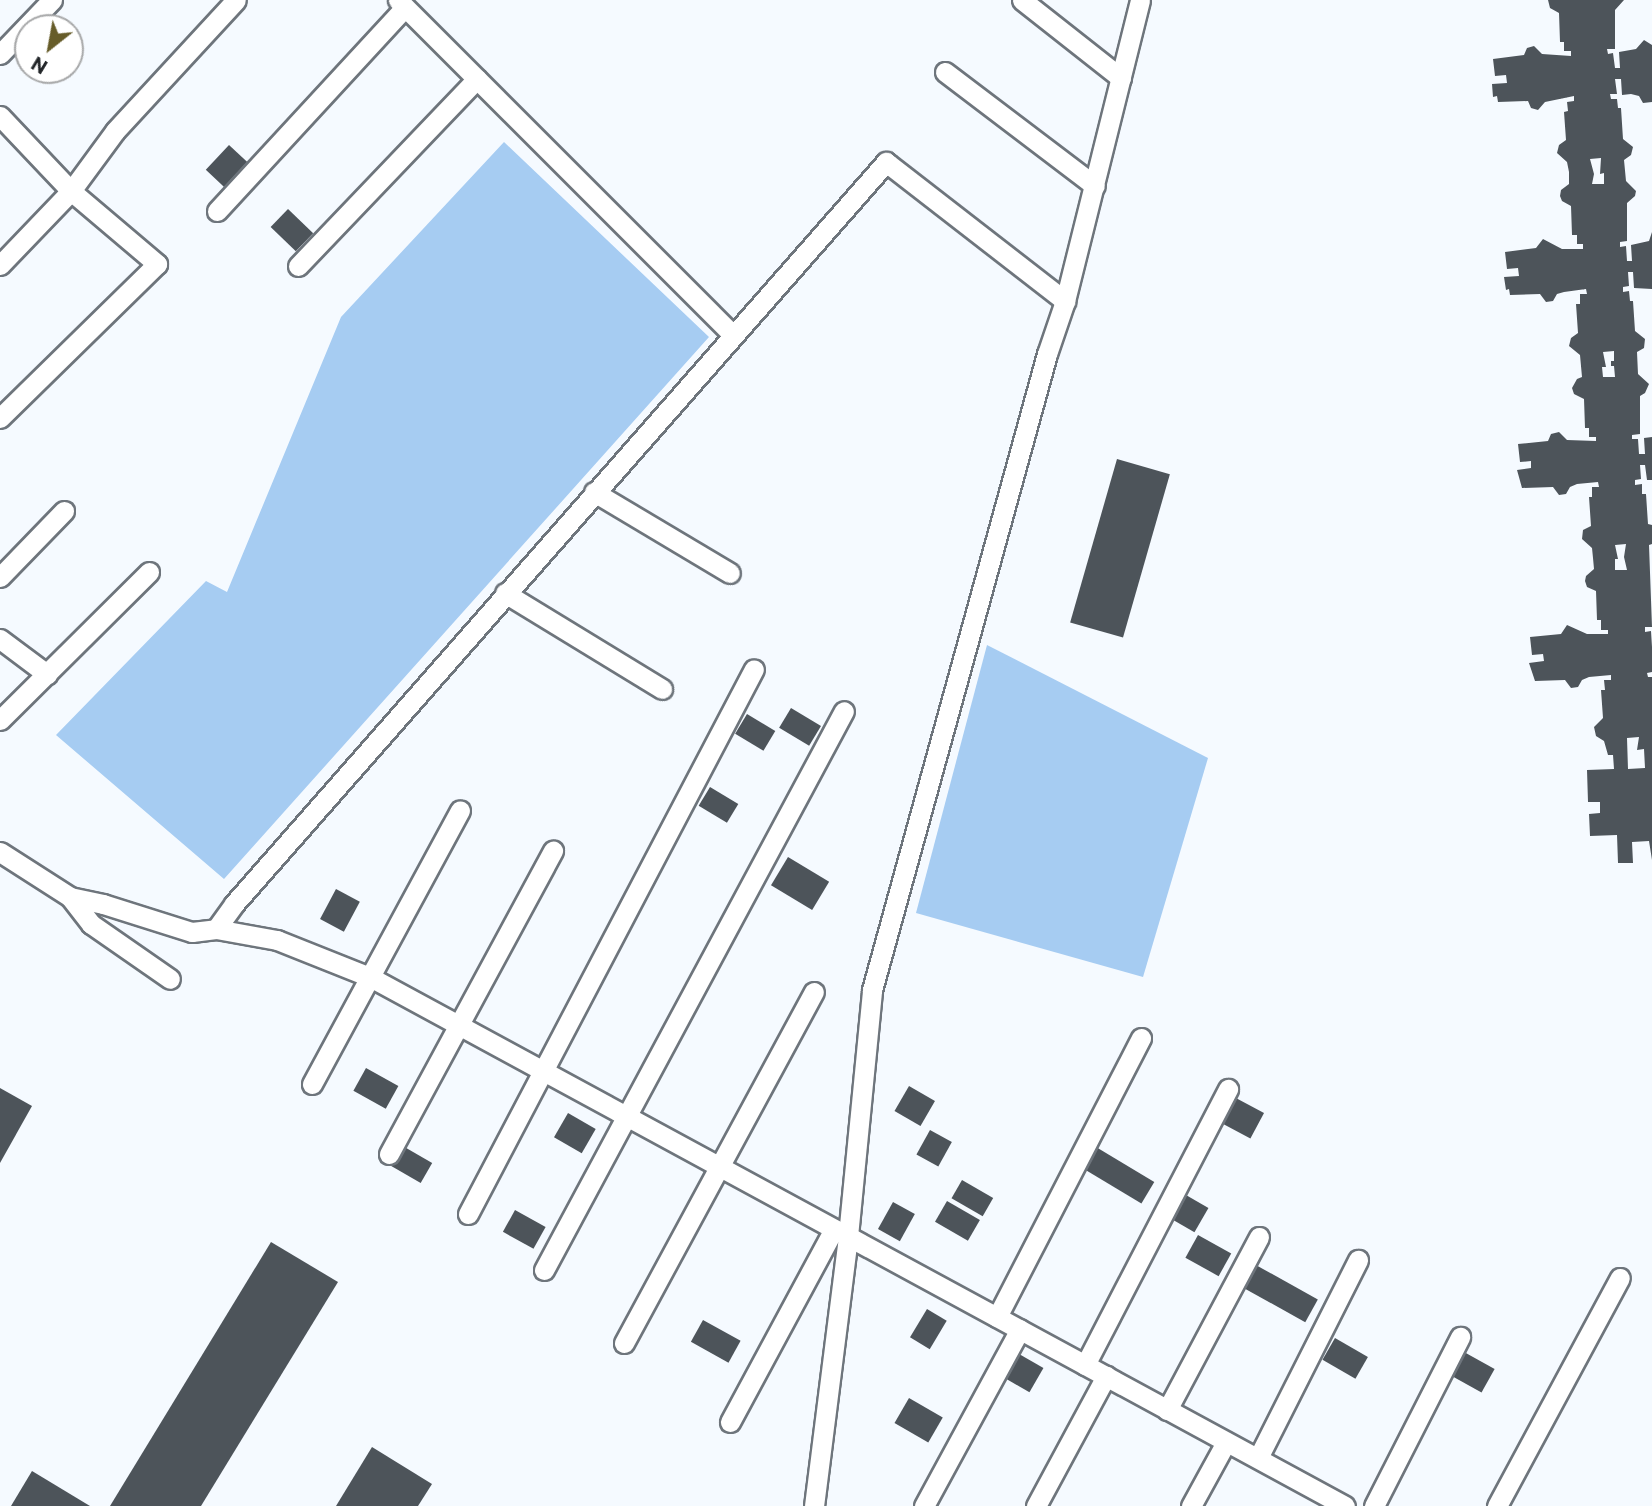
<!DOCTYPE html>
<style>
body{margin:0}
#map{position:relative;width:1652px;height:1506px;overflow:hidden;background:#f5faff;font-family:Commissioner,sans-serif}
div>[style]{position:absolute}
.green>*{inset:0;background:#a6ccf2}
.building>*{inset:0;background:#4d545a;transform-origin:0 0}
.roads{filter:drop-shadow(2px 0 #6e757c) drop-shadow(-2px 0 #6e757c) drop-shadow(0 2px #6e757c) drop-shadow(0 -2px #6e757c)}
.minor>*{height:19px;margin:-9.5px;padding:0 9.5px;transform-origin:9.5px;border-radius:9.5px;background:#fff}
span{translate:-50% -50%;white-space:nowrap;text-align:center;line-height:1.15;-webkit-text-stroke:7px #fff;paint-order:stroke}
.north{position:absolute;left:14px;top:14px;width:70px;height:70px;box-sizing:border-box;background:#fff;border:2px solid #a7a8a9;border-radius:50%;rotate:211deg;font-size:19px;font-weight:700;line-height:28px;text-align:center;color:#222528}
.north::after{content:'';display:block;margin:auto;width:24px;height:32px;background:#665c29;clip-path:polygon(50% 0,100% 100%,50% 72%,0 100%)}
</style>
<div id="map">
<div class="green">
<div style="clip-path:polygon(504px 142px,709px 337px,224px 879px,56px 735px,206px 581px,227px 592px,341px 317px)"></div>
<div style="clip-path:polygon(987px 645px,1208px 758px,1143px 977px,916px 913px)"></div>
</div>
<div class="building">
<div style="clip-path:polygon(evenodd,1548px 0,1624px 0,1615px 10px,1615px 49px,1607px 49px,1608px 54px,1613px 53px,1615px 68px,1620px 68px,1619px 52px,1636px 49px,1644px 40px,1652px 45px,1652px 102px,1643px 103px,1639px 96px,1631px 94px,1622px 95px,1621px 79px,1615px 79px,1617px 94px,1610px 94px,1611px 99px,1617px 99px,1618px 108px,1621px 108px,1623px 139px,1633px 147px,1631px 155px,1624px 160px,1626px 181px,1636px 191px,1635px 196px,1627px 203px,1627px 241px,1620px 242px,1620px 247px,1626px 246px,1627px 261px,1632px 261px,1631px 245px,1649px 241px,1652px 232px,1652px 289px,1634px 288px,1633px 272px,1628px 272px,1629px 286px,1623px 287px,1623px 292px,1629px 291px,1630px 301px,1633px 301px,1635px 331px,1645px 339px,1644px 348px,1637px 352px,1638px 374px,1649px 384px,1645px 393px,1640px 396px,1640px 434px,1632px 435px,1632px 439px,1638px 439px,1639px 454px,1645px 454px,1644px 438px,1652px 437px,1652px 480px,1647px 480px,1645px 465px,1640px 465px,1641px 479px,1635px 480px,1635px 485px,1642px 484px,1642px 494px,1646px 494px,1648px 524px,1652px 525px,1652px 544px,1649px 545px,1652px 627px,1645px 627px,1645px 632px,1651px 631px,1652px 647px,1652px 672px,1647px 673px,1648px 677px,1652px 677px,1652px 860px,1649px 841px,1632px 842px,1633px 863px,1618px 863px,1617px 835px,1590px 836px,1589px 814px,1600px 813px,1600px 802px,1588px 802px,1587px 770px,1614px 769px,1613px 755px,1608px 755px,1604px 741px,1596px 736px,1594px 727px,1603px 718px,1601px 690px,1605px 690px,1604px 680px,1611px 680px,1611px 675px,1589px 677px,1582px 680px,1578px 687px,1571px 688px,1565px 680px,1535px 681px,1529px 663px,1544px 661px,1543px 654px,1532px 655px,1530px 637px,1561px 634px,1567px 625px,1587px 634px,1608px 634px,1608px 630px,1601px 630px,1601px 620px,1597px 620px,1596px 591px,1587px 587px,1585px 581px,1586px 576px,1594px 569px,1593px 558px,1592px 548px,1582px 539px,1583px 530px,1591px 526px,1589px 497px,1592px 497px,1592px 487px,1599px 487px,1598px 482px,1577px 484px,1570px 487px,1566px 494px,1559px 495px,1553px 487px,1522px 488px,1517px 470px,1531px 468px,1531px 461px,1520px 462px,1518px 444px,1548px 441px,1551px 434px,1559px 432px,1567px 440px,1596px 441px,1596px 437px,1589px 437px,1589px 428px,1585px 428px,1584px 399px,1574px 394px,1572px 388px,1577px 379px,1582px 377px,1580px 355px,1569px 346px,1571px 338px,1578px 333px,1576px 304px,1580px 304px,1580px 294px,1587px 294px,1586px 289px,1564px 292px,1557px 294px,1553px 301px,1546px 302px,1540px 294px,1510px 295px,1509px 289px,1506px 290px,1504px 277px,1519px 276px,1518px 268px,1507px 269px,1505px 252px,1536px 248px,1543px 239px,1562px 249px,1583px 249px,1583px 244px,1577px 244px,1577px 235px,1572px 235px,1571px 206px,1562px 201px,1560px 196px,1561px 190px,1569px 184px,1569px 172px,1567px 162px,1557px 153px,1559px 145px,1566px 140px,1564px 112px,1568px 111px,1567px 102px,1574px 101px,1574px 96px,1545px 102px,1538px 110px,1531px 108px,1528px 101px,1498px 102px,1497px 96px,1493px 97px,1492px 84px,1507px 83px,1506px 75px,1495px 76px,1493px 59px,1524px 55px,1527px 48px,1534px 46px,1542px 54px,1571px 56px,1571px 51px,1564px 51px,1564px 42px,1560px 42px,1559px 13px,1550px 8px,1548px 0,1601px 158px,1600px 174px,1604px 173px,1604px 184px,1592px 184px,1594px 174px,1590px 159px,1601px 158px,1548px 0,1614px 351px,1614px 361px,1611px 361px,1611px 366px,1614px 366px,1615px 377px,1603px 377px,1602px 367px,1606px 367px,1603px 352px,1614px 351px,1548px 0,1626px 544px,1624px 557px,1627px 570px,1615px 570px,1615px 559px,1618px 559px,1615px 545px,1626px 544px,1548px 0,1639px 737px,1637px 750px,1644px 749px,1645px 768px,1628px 769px,1627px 738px,1639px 737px)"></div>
<div style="left:229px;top:145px;width:25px;height:34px;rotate:43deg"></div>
<div style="left:288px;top:209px;width:35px;height:25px;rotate:44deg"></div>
<div style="left:1117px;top:459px;width:55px;height:170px;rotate:16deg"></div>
<div style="left:791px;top:708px;width:35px;height:23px;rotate:31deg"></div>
<div style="left:747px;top:714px;width:33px;height:23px;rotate:31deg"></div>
<div style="left:710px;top:787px;width:33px;height:22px;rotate:31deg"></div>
<div style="left:788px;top:857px;width:48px;height:33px;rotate:31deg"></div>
<div style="left:336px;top:889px;width:27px;height:34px;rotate:28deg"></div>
<div style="left:366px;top:1068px;width:37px;height:26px;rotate:29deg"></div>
<div style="left:909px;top:1086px;width:30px;height:29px;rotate:30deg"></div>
<div style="clip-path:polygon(0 1088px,32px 1106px,0 1163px)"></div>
<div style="left:1234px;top:1097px;width:34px;height:29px;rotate:28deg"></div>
<div style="left:568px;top:1113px;width:32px;height:28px;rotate:30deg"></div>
<div style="left:930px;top:1130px;width:25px;height:28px;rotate:29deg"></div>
<div style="left:401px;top:1145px;width:36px;height:23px;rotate:30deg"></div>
<div style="left:1096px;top:1147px;width:68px;height:25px;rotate:31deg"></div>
<div style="left:962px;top:1180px;width:36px;height:21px;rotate:30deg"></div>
<div style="left:1179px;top:1191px;width:34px;height:28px;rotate:30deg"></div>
<div style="left:947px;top:1201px;width:38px;height:24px;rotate:30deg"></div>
<div style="left:893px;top:1202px;width:25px;height:31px;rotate:29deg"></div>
<div style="left:515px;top:1210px;width:35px;height:25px;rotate:29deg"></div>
<div style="left:1198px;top:1235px;width:38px;height:26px;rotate:29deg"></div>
<div style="clip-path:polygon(271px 1242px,338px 1282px,201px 1506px,110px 1506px)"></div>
<div style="left:1254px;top:1264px;width:73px;height:26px;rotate:29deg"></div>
<div style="left:927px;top:1309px;width:23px;height:33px;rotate:31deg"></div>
<div style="left:703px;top:1320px;width:43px;height:25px;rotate:29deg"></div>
<div style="left:1335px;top:1338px;width:38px;height:25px;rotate:30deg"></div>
<div style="left:1014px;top:1351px;width:34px;height:28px;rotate:30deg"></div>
<div style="left:1464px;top:1352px;width:35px;height:27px;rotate:29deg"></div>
<div style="left:909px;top:1398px;width:39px;height:29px;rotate:30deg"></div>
<div style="clip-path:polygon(372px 1447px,432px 1484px,418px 1506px,336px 1506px)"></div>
<div style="clip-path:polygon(32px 1471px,90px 1506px,11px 1506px)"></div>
</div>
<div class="roads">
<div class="minor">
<div style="left:398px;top:0;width:474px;rotate:45deg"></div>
<div style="left:1022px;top:0;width:126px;rotate:38.2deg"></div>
<div style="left:0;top:54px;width:75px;rotate:-46.1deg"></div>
<div style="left:945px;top:72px;width:188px;rotate:37.2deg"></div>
<div style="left:0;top:116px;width:103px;rotate:46.6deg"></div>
<div style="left:71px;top:191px;width:113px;rotate:40.3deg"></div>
<div style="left:157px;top:264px;width:220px;rotate:135.6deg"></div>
<div style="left:217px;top:211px;width:277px;rotate:-47.3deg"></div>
<div style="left:0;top:265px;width:103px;rotate:-46.2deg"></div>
<div style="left:71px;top:191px;width:74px;rotate:-53.7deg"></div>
<div style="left:115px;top:131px;width:178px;rotate:-47.3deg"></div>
<div style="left:298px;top:266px;width:259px;rotate:-46.3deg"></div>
<div style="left:594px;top:492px;width:158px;rotate:30.8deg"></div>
<div style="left:0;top:577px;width:92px;rotate:-45.9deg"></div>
<div style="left:505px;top:593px;width:184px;rotate:31.4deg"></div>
<div style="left:0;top:639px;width:59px;rotate:36.7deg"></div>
<div style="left:0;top:720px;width:210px;rotate:-44.8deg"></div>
<div style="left:0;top:852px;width:83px;rotate:32.7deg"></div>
<div style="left:70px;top:897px;width:34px;rotate:12deg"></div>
<div style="left:103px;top:904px;width:93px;rotate:17.5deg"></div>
<div style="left:192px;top:932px;width:24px;rotate:-7deg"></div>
<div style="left:216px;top:929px;width:62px;rotate:10.2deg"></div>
<div style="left:277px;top:940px;width:100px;rotate:21.7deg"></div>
<div style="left:370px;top:977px;width:1109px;rotate:28.48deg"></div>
<div style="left:70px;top:897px;width:34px;rotate:52deg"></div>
<div style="left:91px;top:924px;width:96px;rotate:34.8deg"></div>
<div style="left:216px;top:929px;width:31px;rotate:-54deg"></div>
<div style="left:234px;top:904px;width:988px;rotate:-48.69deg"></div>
<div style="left:886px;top:162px;width:227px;rotate:37.8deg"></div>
<div style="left:312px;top:1084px;width:311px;rotate:-61.6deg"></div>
<div style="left:389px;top:1154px;width:345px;rotate:-61.6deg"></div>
<div style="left:468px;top:1214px;width:615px;rotate:-62.31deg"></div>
<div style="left:544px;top:1270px;width:634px;rotate:-61.78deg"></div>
<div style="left:997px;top:1317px;width:314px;rotate:-62.7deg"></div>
<div style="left:624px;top:1343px;width:399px;rotate:-61.6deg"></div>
<div style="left:1085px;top:1365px;width:311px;rotate:-62.6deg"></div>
<div style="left:1167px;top:1410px;width:196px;rotate:-62deg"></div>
<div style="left:730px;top:1422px;width:219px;rotate:-61.7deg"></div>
<div style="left:1258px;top:1458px;width:222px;rotate:-63.2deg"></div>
<div style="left:814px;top:1506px;width:272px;rotate:-82.8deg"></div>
<div style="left:848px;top:1236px;width:247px;rotate:-84.4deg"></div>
<div style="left:872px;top:990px;width:660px;rotate:-74.62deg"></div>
<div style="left:1047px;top:354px;width:56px;rotate:-71.2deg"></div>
<div style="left:1065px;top:301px;width:310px;rotate:-76deg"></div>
<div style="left:924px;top:1506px;width:201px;rotate:-61.5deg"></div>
<div style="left:1036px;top:1506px;width:148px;rotate:-61.7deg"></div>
<div style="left:1191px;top:1506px;width:73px;rotate:-61.3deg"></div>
<div style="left:1374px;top:1506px;width:190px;rotate:-63deg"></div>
<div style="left:1497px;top:1506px;width:259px;rotate:-61.7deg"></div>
</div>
</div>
<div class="north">N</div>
</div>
